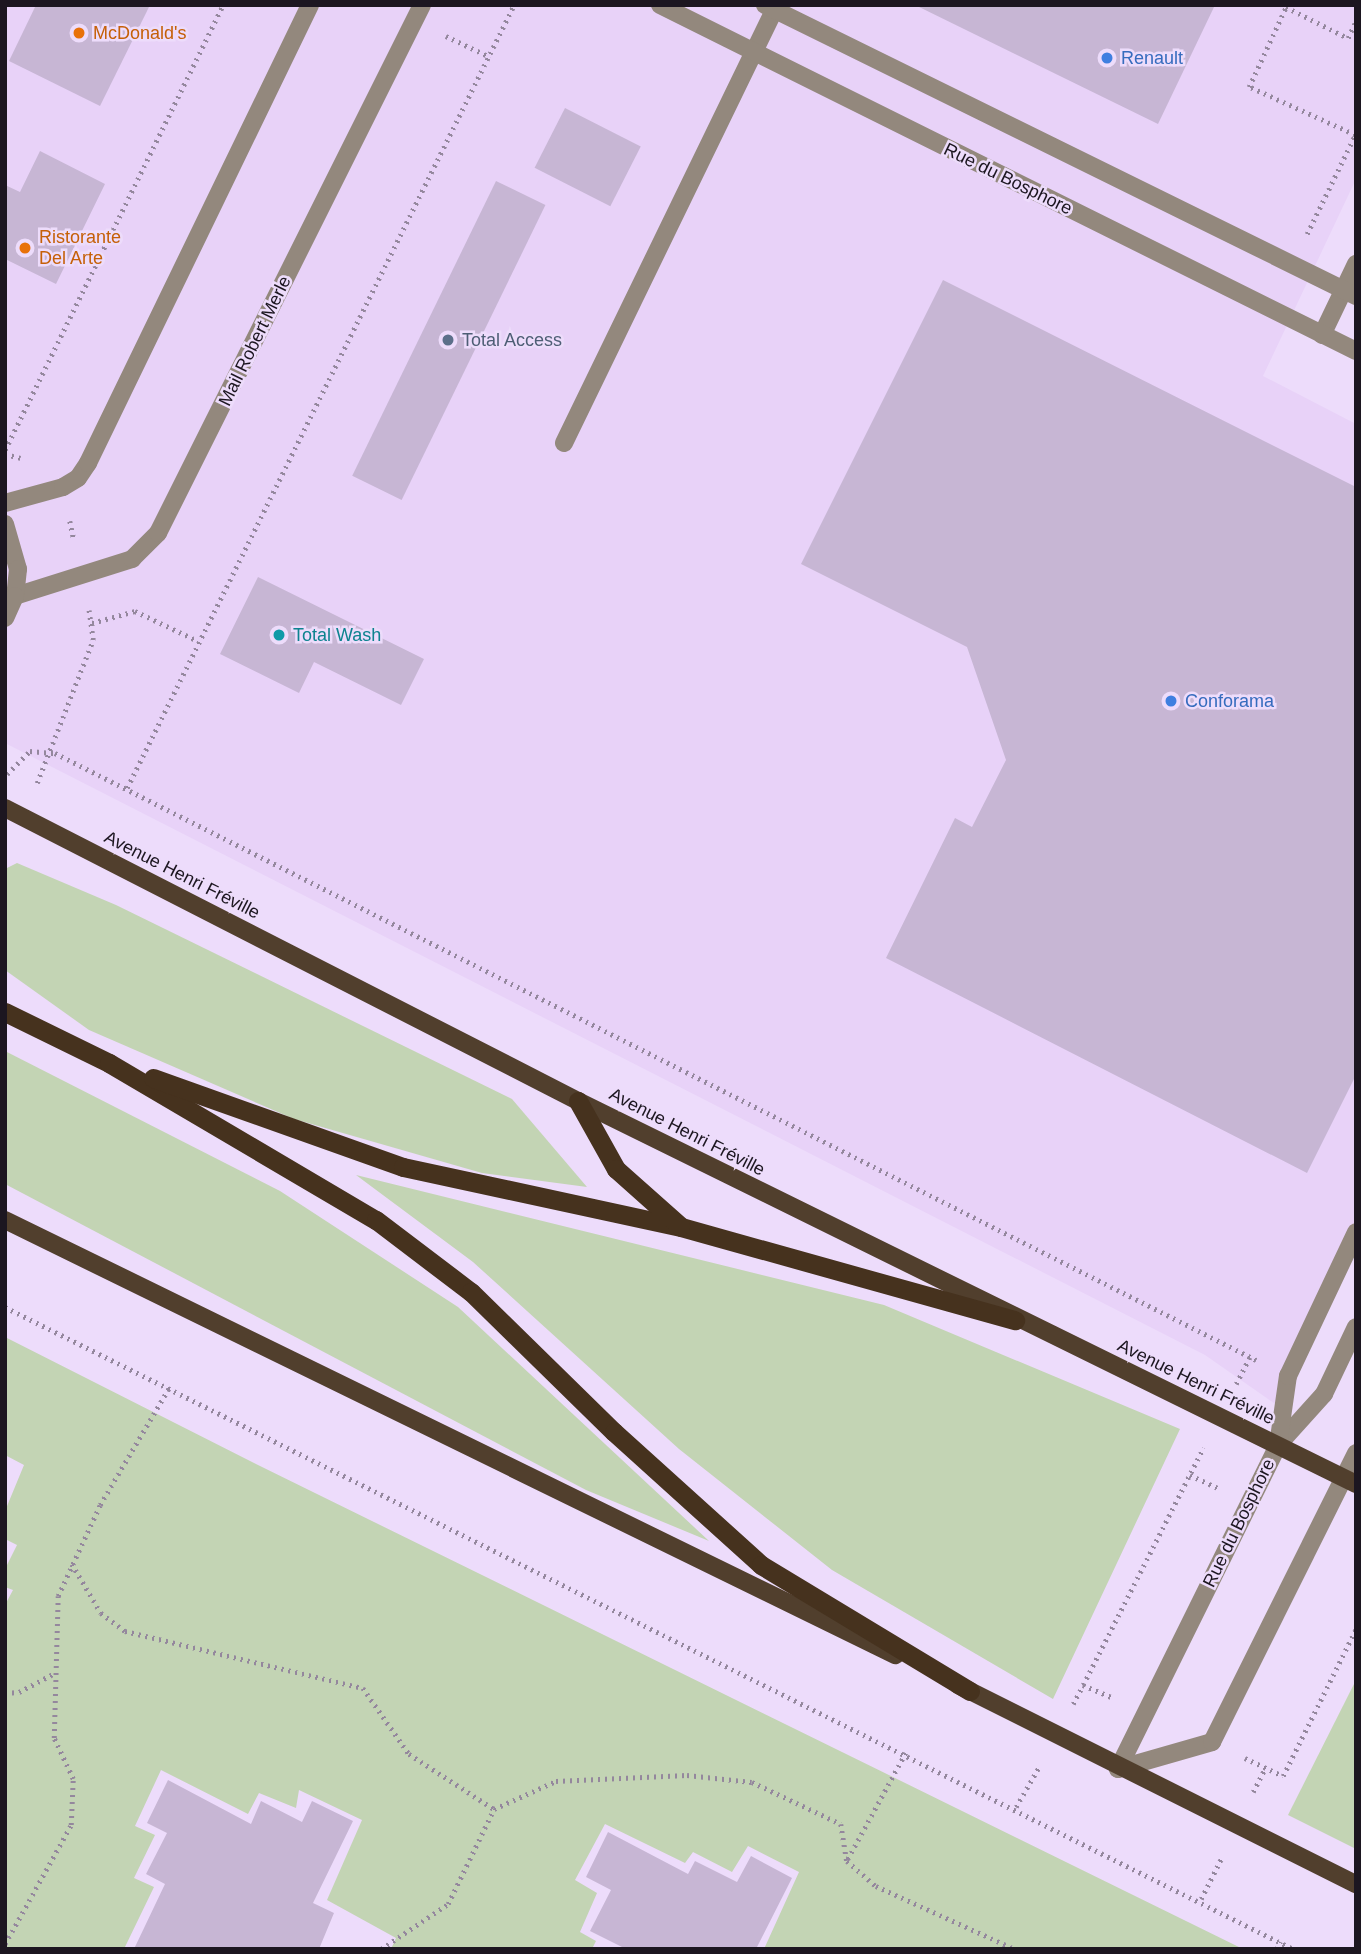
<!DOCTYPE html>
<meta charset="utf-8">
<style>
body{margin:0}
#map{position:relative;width:1361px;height:1954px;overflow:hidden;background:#eddcfb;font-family:Arial,sans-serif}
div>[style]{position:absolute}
.built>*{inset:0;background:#e8d2f8}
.green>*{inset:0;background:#c3d4b4}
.building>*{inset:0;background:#c7b6d4;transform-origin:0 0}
.path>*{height:4.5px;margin-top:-2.25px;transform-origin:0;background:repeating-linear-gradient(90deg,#94879d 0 2px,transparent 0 7px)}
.service>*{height:18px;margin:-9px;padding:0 9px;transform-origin:9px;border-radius:9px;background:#93887d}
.pedestrian>*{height:18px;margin:-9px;padding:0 9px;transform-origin:9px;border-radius:9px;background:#93887d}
.minor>*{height:18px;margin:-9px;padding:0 9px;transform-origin:9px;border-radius:9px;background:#93887d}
.tertiary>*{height:18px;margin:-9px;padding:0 9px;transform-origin:9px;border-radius:9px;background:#93887d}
.primary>*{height:18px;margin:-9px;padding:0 9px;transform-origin:9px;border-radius:9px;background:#513f2d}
.trunk>*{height:19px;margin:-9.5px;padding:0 9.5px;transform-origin:9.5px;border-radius:9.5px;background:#46321e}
.dots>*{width:19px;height:19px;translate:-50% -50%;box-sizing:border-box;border:4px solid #eddcfb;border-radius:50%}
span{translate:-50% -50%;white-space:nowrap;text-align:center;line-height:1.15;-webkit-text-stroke:5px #eddcfb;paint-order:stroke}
.food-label{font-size:18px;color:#c56008}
.left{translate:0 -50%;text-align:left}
.shop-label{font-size:18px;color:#366cbe}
.street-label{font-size:18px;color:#1c1620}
.service-label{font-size:18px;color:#4e5e75}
.culture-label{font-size:18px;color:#0d838f}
.frame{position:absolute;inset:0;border:7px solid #1c1620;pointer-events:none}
</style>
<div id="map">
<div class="built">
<div style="clip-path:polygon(5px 5px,1356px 5px,1356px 179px,1263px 376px,1356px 424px,1356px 1246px,1281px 1408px,1205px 1355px,5px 743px)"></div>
</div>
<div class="green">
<div style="clip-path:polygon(17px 863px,116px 905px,512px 1099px,587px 1187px,482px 1173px,294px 1119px,89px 1030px,5px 970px,5px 869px)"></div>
<div style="clip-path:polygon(5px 1051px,280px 1191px,458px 1307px,709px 1541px,586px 1490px,5px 1184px)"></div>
<div style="clip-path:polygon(356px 1175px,884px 1305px,1180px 1429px,1053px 1699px,832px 1570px,679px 1449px,473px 1262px)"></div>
<div style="clip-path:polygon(5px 1337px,258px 1465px,1243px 1949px,764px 1949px,799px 1872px,748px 1846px,732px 1872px,693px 1852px,685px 1863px,605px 1824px,575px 1880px,597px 1893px,580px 1932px,596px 1941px,592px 1949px,391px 1949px,396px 1938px,327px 1900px,362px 1820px,299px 1790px,296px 1808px,259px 1793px,248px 1814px,161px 1770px,135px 1826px,155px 1835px,134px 1878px,154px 1887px,124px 1949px,5px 1948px,5px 1605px,13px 1590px,5px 1587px,5px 1569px,17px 1545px,5px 1539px,5px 1511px,24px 1465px,5px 1455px)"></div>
<div style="clip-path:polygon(1356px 1680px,1356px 1849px,1288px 1815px)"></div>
</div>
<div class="building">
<div style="clip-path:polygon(36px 5px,150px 5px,100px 106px,9px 61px)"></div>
<div style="clip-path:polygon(915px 5px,1215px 5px,1158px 124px)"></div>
<div style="left:565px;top:108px;width:85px;height:67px;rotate:27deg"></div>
<div style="clip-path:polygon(40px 151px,105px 184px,56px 284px,5px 259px,5px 185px,20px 192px)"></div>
<div style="left:496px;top:181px;width:55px;height:328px;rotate:26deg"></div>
<div style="clip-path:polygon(943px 280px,1356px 487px,1356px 1075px,1307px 1173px,886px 958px,955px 818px,972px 827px,1006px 760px,967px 647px,801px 564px)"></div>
<div style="clip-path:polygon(258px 577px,424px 659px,401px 705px,314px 662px,299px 693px,220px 654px)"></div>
<div style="clip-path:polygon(168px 1780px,251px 1824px,261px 1801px,302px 1822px,312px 1801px,353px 1821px,313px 1903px,334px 1913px,319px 1949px,134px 1949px,165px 1884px,146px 1874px,167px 1833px,147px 1823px)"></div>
<div style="clip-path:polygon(608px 1832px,688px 1874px,695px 1861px,737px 1882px,751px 1856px,792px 1878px,756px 1949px,626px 1949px,590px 1931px,611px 1890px,586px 1877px)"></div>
</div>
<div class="path">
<div style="left:446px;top:36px;width:49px;rotate:25.5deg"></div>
<div style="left:1307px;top:234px;width:110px;rotate:-64.1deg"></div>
<div style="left:1355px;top:135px;width:116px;rotate:-155.6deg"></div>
<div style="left:1249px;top:87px;width:88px;rotate:-65.2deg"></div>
<div style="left:1286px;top:7px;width:69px;rotate:26.6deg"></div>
<div style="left:1348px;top:38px;width:19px;rotate:-65deg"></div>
<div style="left:5px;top:450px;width:496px;rotate:-63.9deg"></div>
<div style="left:5px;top:454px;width:16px;rotate:14deg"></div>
<div style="left:70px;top:521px;width:19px;rotate:78deg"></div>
<div style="left:92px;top:623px;width:45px;rotate:-15.6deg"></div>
<div style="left:135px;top:611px;width:70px;rotate:25.5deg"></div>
<div style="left:7px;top:774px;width:33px;rotate:-45deg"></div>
<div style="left:30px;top:751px;width:25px;rotate:5deg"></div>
<div style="left:55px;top:753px;width:1346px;rotate:26.81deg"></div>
<div style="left:37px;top:783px;width:154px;rotate:-68.6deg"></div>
<div style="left:93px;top:640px;width:30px;rotate:-98deg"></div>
<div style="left:127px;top:788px;width:873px;rotate:-63.7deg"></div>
<div style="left:5px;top:1307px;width:1439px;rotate:26.49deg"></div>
<div style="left:1236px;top:1384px;width:30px;rotate:-63deg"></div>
<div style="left:1190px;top:1475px;width:31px;rotate:25deg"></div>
<div style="left:72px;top:1564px;width:57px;rotate:59.4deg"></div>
<div style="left:101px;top:1613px;width:30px;rotate:37deg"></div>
<div style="left:125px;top:1631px;width:245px;rotate:13.5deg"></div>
<div style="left:363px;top:1688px;width:80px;rotate:55.1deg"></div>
<div style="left:409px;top:1754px;width:101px;rotate:32.9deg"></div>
<div style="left:1083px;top:1685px;width:266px;rotate:-63.1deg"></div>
<div style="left:5px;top:1693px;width:14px;rotate:-4deg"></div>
<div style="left:19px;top:1692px;width:40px;rotate:-28deg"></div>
<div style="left:1073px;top:1704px;width:21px;rotate:-62deg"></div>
<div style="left:1083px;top:1685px;width:33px;rotate:23deg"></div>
<div style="left:906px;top:1753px;width:123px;rotate:118.6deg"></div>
<div style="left:847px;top:1861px;width:38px;rotate:41deg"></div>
<div style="left:876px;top:1886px;width:153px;rotate:24.4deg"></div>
<div style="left:1245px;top:1758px;width:42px;rotate:25.3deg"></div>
<div style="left:1283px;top:1776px;width:164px;rotate:-63.6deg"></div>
<div style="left:1253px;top:1792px;width:27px;rotate:-63deg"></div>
<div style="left:1016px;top:1807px;width:46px;rotate:-60.1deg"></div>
<div style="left:1201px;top:1899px;width:47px;rotate:-63.4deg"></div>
<div style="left:5px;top:1944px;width:136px;rotate:-61deg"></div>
<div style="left:71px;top:1825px;width:46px;rotate:-87.5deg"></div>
<div style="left:73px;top:1779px;width:45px;rotate:-114.9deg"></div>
<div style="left:54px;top:1738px;width:142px;rotate:-88.4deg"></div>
<div style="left:58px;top:1596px;width:100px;rotate:-65.2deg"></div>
<div style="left:100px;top:1505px;width:136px;rotate:-59.5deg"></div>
<div style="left:381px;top:1949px;width:81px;rotate:-33.9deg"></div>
<div style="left:448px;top:1904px;width:106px;rotate:-64.2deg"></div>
<div style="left:494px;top:1809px;width:68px;rotate:-24.3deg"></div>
<div style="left:556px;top:1781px;width:131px;rotate:-2.6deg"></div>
<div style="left:687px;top:1775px;width:65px;rotate:6.1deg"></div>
<div style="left:752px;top:1782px;width:98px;rotate:25.3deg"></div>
<div style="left:841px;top:1824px;width:37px;rotate:81deg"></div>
<div style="left:1277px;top:1949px;width:8px;rotate:-67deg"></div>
</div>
<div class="service">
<div style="left:564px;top:443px;width:481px;rotate:-64.1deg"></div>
<div style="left:1278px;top:1445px;width:69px;rotate:-48deg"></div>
<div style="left:1324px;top:1394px;width:74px;rotate:-64.5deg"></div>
</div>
<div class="pedestrian">
<div style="left:1322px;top:335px;width:79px;rotate:-64.4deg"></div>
</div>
<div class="minor">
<div style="left:660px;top:5px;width:777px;rotate:26.43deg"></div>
<div style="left:765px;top:5px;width:659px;rotate:26.21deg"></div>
<div style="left:5px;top:503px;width:60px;rotate:-15.4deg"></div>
<div style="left:63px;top:487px;width:17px;rotate:-31deg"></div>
<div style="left:78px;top:478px;width:18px;rotate:-56deg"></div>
<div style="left:88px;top:463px;width:509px;rotate:-64.14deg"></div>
<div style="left:15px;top:596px;width:123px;rotate:-17.5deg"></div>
<div style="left:132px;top:559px;width:37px;rotate:-45deg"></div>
<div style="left:158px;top:533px;width:590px;rotate:-63.43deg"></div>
<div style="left:1118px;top:1769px;width:361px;rotate:-63.7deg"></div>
<div style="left:1278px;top:1445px;width:70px;rotate:-81.8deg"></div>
<div style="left:1288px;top:1376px;width:159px;rotate:-64.7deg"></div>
<div style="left:1118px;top:1769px;width:98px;rotate:-16deg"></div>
<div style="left:1212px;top:1742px;width:323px;rotate:-63.5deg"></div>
</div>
<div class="tertiary">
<div style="left:5px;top:524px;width:47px;rotate:73.9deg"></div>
<div style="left:18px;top:569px;width:27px;rotate:96deg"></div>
<div style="left:15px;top:596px;width:24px;rotate:114deg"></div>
</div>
<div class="primary">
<div style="left:5px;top:808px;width:644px;rotate:27.08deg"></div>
<div style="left:578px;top:1101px;width:867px;rotate:26.21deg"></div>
<div style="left:5px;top:1220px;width:991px;rotate:26.05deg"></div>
<div style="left:958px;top:1685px;width:445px;rotate:26.6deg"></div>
</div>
<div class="trunk">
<div style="left:5px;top:1012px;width:116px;rotate:26.1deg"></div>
<div style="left:109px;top:1063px;width:310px;rotate:30.5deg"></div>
<div style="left:376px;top:1220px;width:119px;rotate:37.2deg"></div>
<div style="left:471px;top:1292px;width:200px;rotate:44.4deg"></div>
<div style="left:614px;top:1432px;width:198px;rotate:42.1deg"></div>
<div style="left:761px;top:1565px;width:244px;rotate:31.1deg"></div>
<div style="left:153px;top:1078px;width:265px;rotate:19.6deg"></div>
<div style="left:403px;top:1167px;width:284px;rotate:12.2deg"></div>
<div style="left:681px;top:1227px;width:347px;rotate:15.6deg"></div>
<div style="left:578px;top:1101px;width:78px;rotate:60.8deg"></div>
<div style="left:616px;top:1169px;width:86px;rotate:41.7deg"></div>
</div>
<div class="dots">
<div style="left:79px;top:33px;background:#e8710a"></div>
<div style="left:1107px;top:58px;background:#3f7fe0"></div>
<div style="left:25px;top:248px;background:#e8710a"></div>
<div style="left:448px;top:340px;background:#5c6f8a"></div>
<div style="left:279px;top:635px;background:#0f9aa8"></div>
<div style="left:1171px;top:701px;background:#3f7fe0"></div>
</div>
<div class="food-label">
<span class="left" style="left:93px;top:33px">McDonald's</span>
<span class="left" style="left:39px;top:248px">Ristorante<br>Del Arte</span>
</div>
<div class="shop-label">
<span class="left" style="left:1121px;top:58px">Renault</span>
<span class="left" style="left:1185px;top:701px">Conforama</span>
</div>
<div class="street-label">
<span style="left:1008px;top:179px;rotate:26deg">Rue du Bosphore</span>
<span style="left:255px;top:341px;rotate:-64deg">Mail Robert Merle</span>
<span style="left:182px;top:875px;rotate:27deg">Avenue Henri Fréville</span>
<span style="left:687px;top:1132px;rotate:27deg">Avenue Henri Fréville</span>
<span style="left:1196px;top:1382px;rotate:26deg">Avenue Henri Fréville</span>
<span style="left:1239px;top:1523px;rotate:-64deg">Rue du Bosphore</span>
</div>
<div class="service-label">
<span class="left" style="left:462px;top:340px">Total Access</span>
</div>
<div class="culture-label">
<span class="left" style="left:293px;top:635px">Total Wash</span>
</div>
<div class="frame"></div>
</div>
